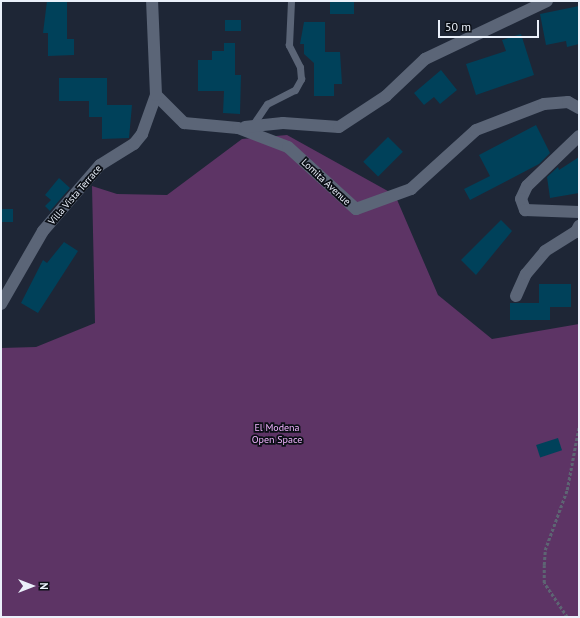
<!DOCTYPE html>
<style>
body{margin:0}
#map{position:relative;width:580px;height:618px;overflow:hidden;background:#1e2636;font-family:"PT Sans",sans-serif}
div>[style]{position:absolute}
.green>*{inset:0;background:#5d3465}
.building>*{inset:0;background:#00415a;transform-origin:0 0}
.path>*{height:2.5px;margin-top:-1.25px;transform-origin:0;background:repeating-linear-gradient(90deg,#5d6573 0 3px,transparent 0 5px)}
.lane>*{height:7px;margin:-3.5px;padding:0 3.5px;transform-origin:3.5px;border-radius:3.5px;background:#5b6577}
.street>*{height:12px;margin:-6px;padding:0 6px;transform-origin:6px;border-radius:6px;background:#5b6577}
span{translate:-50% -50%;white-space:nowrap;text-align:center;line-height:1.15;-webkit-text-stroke:3.5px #0b0f16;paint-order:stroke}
.street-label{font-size:10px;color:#eaf0fa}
.park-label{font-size:10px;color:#f3b5ff}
.frame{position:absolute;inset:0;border:2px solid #eaf0fa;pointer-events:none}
.north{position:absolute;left:12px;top:566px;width:40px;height:40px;-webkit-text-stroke:3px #0b0f16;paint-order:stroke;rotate:90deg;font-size:11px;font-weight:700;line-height:16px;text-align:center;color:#eaf0fa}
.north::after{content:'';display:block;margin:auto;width:14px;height:18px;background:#eaf0fa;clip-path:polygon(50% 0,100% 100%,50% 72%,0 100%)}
.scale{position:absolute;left:438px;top:20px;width:101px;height:18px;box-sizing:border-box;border:2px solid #eaf0fa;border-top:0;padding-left:5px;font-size:12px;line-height:14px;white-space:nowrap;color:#eaf0fa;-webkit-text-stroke:3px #0b0f16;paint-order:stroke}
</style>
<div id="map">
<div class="green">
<div style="clip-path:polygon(287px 135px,395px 195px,438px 295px,492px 339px,579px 324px,579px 617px,1px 617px,1px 348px,36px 347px,95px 323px,92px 186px,117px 194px,167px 195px,242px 139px)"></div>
</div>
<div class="building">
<div style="clip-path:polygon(47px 1px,67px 1px,67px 39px,74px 39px,74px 55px,48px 56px,48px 33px,43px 33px)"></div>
<div style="left:330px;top:1px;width:24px;height:13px"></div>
<div style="clip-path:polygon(579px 6px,579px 44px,567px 47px,566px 41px,546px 45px,540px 14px)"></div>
<div style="left:225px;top:20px;width:16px;height:11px"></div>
<div style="clip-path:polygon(304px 22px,325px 22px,325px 52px,340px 52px,342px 84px,334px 84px,334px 96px,314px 96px,314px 63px,304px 54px,304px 44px,300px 44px)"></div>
<div style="clip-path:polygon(521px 34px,534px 75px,476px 95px,466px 64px,506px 51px,502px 40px)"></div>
<div style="clip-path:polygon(224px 43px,235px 43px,235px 75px,241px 75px,240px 114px,223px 113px,224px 91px,198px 91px,198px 60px,212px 60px,212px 51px,224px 51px)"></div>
<div style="clip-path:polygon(441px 70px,457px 90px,440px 104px,434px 97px,424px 105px,414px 93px)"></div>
<div style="clip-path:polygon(59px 78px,107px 78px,107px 105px,132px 105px,129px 138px,102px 139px,102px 117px,89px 117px,89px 101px,59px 101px)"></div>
<div style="clip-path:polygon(536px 125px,550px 153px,539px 164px,470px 200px,464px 189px,490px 176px,479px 155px)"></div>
<div style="left:388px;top:137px;width:21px;height:35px;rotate:45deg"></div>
<div style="clip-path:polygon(579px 157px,579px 193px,550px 198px,547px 177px,558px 167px,559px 170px)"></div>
<div style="clip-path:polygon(59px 178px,70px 188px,50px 211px,45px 206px,51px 200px,45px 195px)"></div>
<div style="left:1px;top:209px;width:12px;height:13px"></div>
<div style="clip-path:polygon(501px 220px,512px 231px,476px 275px,461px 260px)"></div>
<div style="clip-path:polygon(64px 242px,78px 251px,38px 313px,21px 303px,43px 260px,47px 263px)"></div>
<div style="clip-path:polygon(539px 284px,571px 284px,571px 307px,550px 307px,550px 320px,510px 320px,510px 303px,539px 303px)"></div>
<div style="left:558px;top:438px;width:13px;height:23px;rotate:72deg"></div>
</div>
<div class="path">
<div style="left:567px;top:617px;width:41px;rotate:-124.1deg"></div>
<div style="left:544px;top:583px;width:18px;rotate:-90deg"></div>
<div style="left:544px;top:565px;width:15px;rotate:-86deg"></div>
<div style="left:545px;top:550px;width:64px;rotate:-69.9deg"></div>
<div style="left:567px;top:490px;width:65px;rotate:-79.4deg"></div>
</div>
<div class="lane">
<div style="left:252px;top:126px;width:27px;rotate:-56deg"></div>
<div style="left:267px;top:104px;width:31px;rotate:-27deg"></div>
<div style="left:295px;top:90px;width:13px;rotate:-61deg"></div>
<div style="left:301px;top:79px;width:12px;rotate:-95deg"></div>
<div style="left:300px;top:67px;width:25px;rotate:-117deg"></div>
<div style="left:289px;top:45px;width:44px;rotate:-87.4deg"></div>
</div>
<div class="street">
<div style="left:156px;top:95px;width:40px;rotate:45deg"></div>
<div style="left:184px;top:123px;width:54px;rotate:5.3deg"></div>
<div style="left:238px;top:128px;width:53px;rotate:20.8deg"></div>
<div style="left:288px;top:147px;width:92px;rotate:42.4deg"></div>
<div style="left:356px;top:209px;width:59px;rotate:-20deg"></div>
<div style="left:411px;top:189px;width:88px;rotate:-42.2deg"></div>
<div style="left:476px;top:130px;width:73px;rotate:-20.9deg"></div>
<div style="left:544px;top:104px;width:24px;rotate:-5deg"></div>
<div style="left:568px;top:102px;width:13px;rotate:29deg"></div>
<div style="left:245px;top:127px;width:38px;rotate:-6deg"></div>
<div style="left:283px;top:123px;width:56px;rotate:4.1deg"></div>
<div style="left:339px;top:127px;width:56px;rotate:-33.4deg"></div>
<div style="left:386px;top:96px;width:54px;rotate:-43.5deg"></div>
<div style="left:425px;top:59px;width:135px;rotate:-25.4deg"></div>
<div style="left:579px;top:136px;width:72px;rotate:136.1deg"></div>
<div style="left:527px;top:186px;width:14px;rotate:115deg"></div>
<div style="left:521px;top:199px;width:12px;rotate:70deg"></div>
<div style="left:525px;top:210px;width:54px;rotate:2.1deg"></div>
<div style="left:516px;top:296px;width:24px;rotate:-66deg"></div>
<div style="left:526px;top:274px;width:30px;rotate:-50deg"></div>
<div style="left:545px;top:251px;width:36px;rotate:-32deg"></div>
<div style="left:576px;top:232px;width:7px;rotate:-63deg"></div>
<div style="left:1px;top:304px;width:84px;rotate:-60.1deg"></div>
<div style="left:43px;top:231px;width:87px;rotate:-49.2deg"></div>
<div style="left:100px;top:165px;width:40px;rotate:-32deg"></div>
<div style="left:134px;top:144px;width:13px;rotate:-51deg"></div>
<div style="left:142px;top:134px;width:41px;rotate:-70.3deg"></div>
<div style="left:156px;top:95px;width:94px;rotate:-92.4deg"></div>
</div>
<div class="street-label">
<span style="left:326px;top:182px;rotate:43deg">Lomita Avenue</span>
<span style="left:75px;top:195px;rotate:-49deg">Villa Vista Terrace</span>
</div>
<div class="park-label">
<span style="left:277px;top:433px">El Modena<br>Open Space</span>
</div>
<div class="frame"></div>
<div class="north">N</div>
<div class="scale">50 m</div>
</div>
